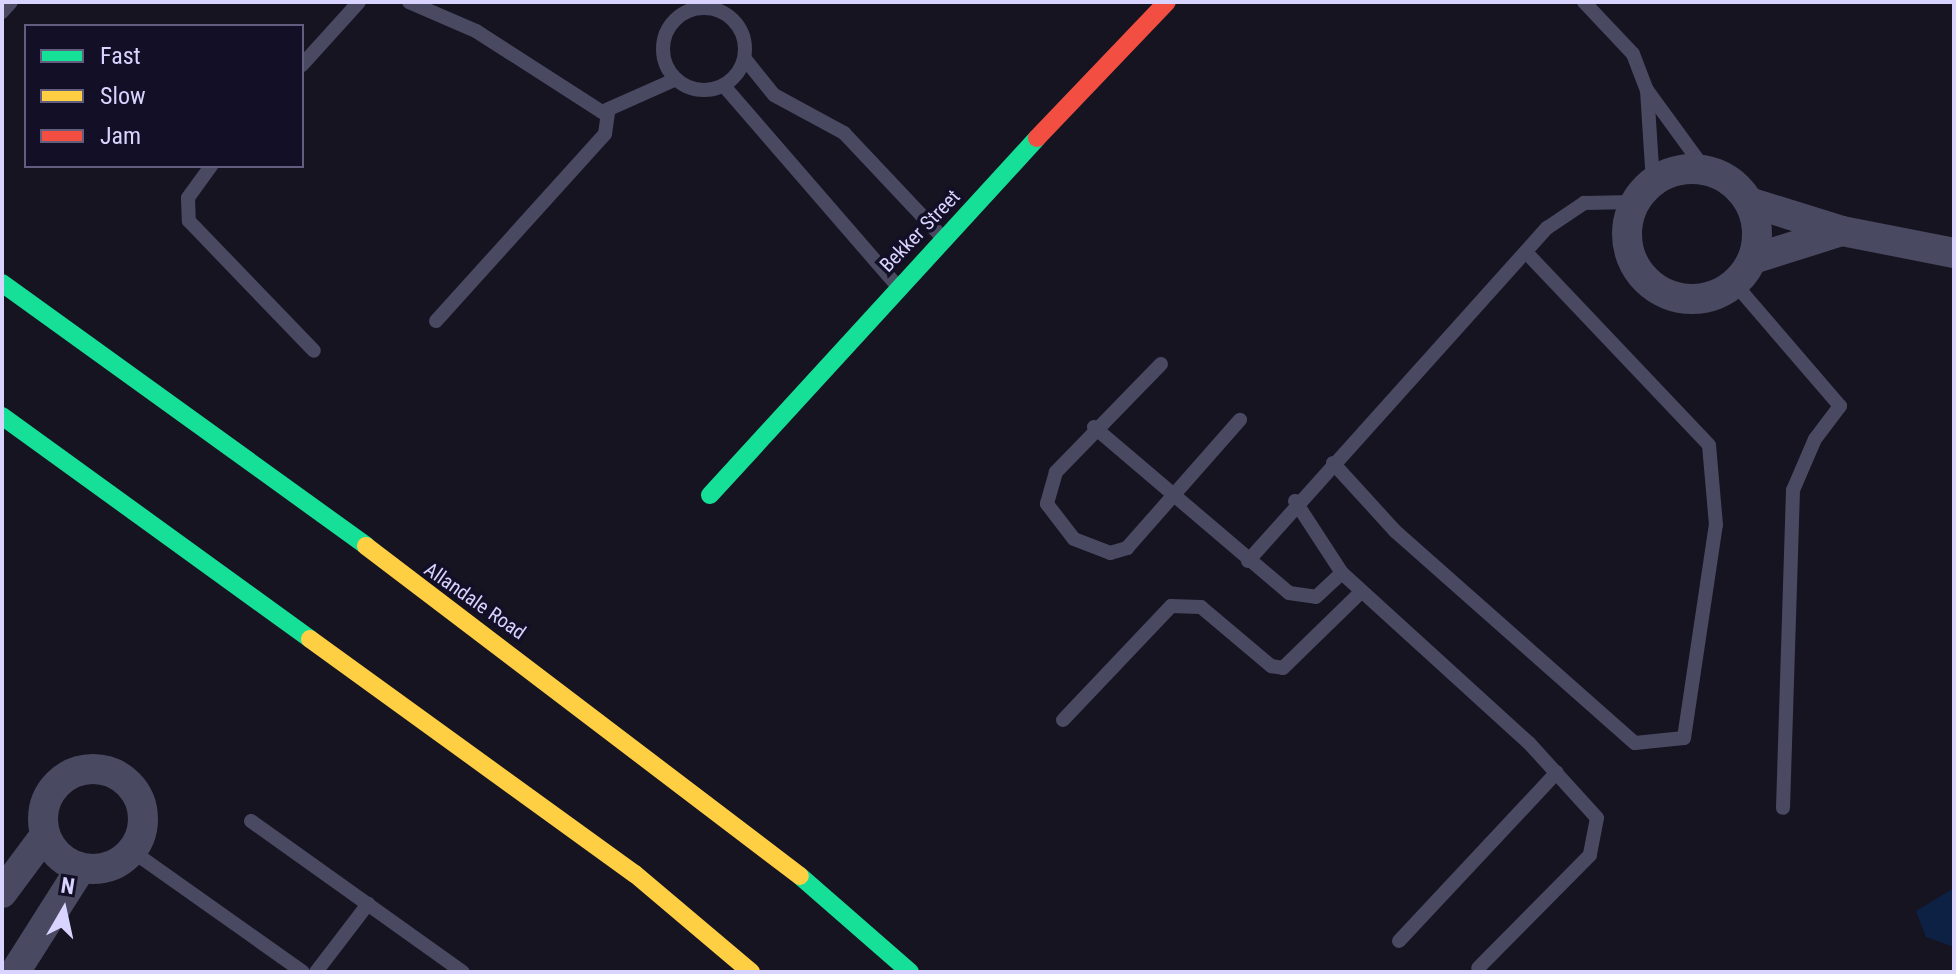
<!DOCTYPE html>
<style>
body{margin:0}
#map{position:relative;width:1956px;height:974px;overflow:hidden;background:#161421;font-family:"Roboto Condensed",sans-serif}
div>[style]{position:absolute}
.water>*{inset:0;background:#0d2144}
.lane>*{height:14px;margin:-7px;padding:0 7px;transform-origin:7px;border-radius:7px;background:#4a4962}
.lane>.ring{margin:-7px;padding:0;box-sizing:content-box;background:none;border:14px solid #4a4962;border-radius:50%}
.street>*{height:30px;margin:-15px;padding:0 15px;transform-origin:15px;border-radius:15px;background:#4a4962}
.street>.ring{margin:-15px;padding:0;box-sizing:content-box;background:none;border:30px solid #4a4962;border-radius:50%}
.fast>*{height:18px;margin:-9px;padding:0 9px;transform-origin:9px;border-radius:9px;background:#16e098}
.slow>*{height:18px;margin:-9px;padding:0 9px;transform-origin:9px;border-radius:9px;background:#ffcf43}
.jam>*{height:18px;margin:-9px;padding:0 9px;transform-origin:9px;border-radius:9px;background:#f24e42}
span{translate:-50% -50%;white-space:nowrap;text-align:center;line-height:1.15;-webkit-text-stroke:7px #130f26;paint-order:stroke}
.street-label{font-size:20px;color:#d9d4ff}
.frame{position:absolute;inset:0;border:4px solid #d9d4ff;pointer-events:none}
.legend{position:absolute;left:24px;top:24px;width:280px;height:144px;box-sizing:border-box;background:#130f26;border:2px solid #625e7d;margin:0;padding:10px 14px;list-style:none;font-size:24px;color:#d9d4ff}
.legend li{display:flex;align-items:center;gap:16px;height:40px}
.legend b{width:40px;border:2px solid #625e7d}
.north{position:absolute;left:24px;top:870px;width:80px;height:80px;-webkit-text-stroke:6px #130f26;paint-order:stroke;rotate:9deg;font-size:22px;font-weight:700;line-height:32px;text-align:center;color:#d9d4ff}
.north::after{content:'';display:block;margin:auto;width:28px;height:36px;background:#d9d4ff;clip-path:polygon(50% 0,100% 100%,50% 72%,0 100%)}
</style>
<div id="map">
<div class="water">
<div style="clip-path:polygon(1954px 888px,1954px 947px,1926px 937px,1916px 911px)"></div>
</div>
<div class="lane">
<div style="left:409px;top:2px;width:73px;rotate:23.4deg"></div>
<div style="left:476px;top:31px;width:150px;rotate:32.7deg"></div>
<div style="left:602px;top:112px;width:81px;rotate:-24deg"></div>
<div style="left:1584px;top:2px;width:71px;rotate:46.7deg"></div>
<div style="left:1633px;top:54px;width:39px;rotate:69deg"></div>
<div style="left:1647px;top:90px;width:100px;rotate:53.9deg"></div>
<div class="ring" style="left:663px;top:8px;width:68px;height:68px"></div>
<div style="left:2px;top:12px;width:13px;rotate:-48deg"></div>
<div style="left:745px;top:59px;width:46px;rotate:51.1deg"></div>
<div style="left:774px;top:95px;width:80px;rotate:28.5deg"></div>
<div style="left:844px;top:133px;width:141px;rotate:46.7deg"></div>
<div style="left:302px;top:65px;width:85px;rotate:-47.9deg"></div>
<div style="left:724px;top:86px;width:259px;rotate:49.1deg"></div>
<div style="left:1647px;top:90px;width:92px;rotate:86.3deg"></div>
<div style="left:211px;top:166px;width:39px;rotate:126deg"></div>
<div style="left:188px;top:198px;width:23px;rotate:88deg"></div>
<div style="left:189px;top:221px;width:180px;rotate:46.1deg"></div>
<div style="left:1735px;top:284px;width:161px;rotate:49.3deg"></div>
<div style="left:1840px;top:406px;width:41px;rotate:127.1deg"></div>
<div style="left:1815px;top:439px;width:56px;rotate:113.3deg"></div>
<div style="left:1793px;top:490px;width:318px;rotate:91.8deg"></div>
<div style="left:436px;top:321px;width:252px;rotate:-47.9deg"></div>
<div style="left:605px;top:134px;width:21px;rotate:-82deg"></div>
<div style="left:1161px;top:364px;width:151px;rotate:134.2deg"></div>
<div style="left:1056px;top:472px;width:33px;rotate:106deg"></div>
<div style="left:1047px;top:504px;width:44px;rotate:52.4deg"></div>
<div style="left:1074px;top:539px;width:39px;rotate:21deg"></div>
<div style="left:1110px;top:553px;width:18px;rotate:-16deg"></div>
<div style="left:1127px;top:548px;width:171px;rotate:-48.6deg"></div>
<div style="left:1094px;top:427px;width:256px;rotate:40.4deg"></div>
<div style="left:1289px;top:593px;width:27px;rotate:8deg"></div>
<div style="left:1316px;top:597px;width:35px;rotate:-43deg"></div>
<div style="left:1342px;top:573px;width:86px;rotate:-123.1deg"></div>
<div style="left:1333px;top:463px;width:92px;rotate:47.6deg"></div>
<div style="left:1395px;top:531px;width:320px;rotate:41.5deg"></div>
<div style="left:1635px;top:743px;width:49px;rotate:-5.8deg"></div>
<div style="left:1684px;top:738px;width:215px;rotate:-81.5deg"></div>
<div style="left:1716px;top:525px;width:80px;rotate:-95deg"></div>
<div style="left:1709px;top:445px;width:266px;rotate:-133.5deg"></div>
<div style="left:1248px;top:561px;width:448px;rotate:-48.1deg"></div>
<div style="left:1547px;top:228px;width:45px;rotate:-34deg"></div>
<div style="left:1584px;top:203px;width:51px;rotate:-1.1deg"></div>
<div style="left:1342px;top:573px;width:253px;rotate:42.3deg"></div>
<div style="left:1529px;top:743px;width:101px;rotate:47.8deg"></div>
<div style="left:1597px;top:818px;width:38px;rotate:101deg"></div>
<div style="left:1590px;top:855px;width:159px;rotate:134.7deg"></div>
<div style="left:1063px;top:720px;width:157px;rotate:-46.5deg"></div>
<div style="left:1171px;top:606px;width:30px;rotate:2deg"></div>
<div style="left:1201px;top:607px;width:92px;rotate:40.1deg"></div>
<div style="left:1271px;top:666px;width:12px;rotate:9deg"></div>
<div style="left:1283px;top:668px;width:110px;rotate:-44.3deg"></div>
<div style="left:251px;top:821px;width:260px;rotate:35.5deg"></div>
<div style="left:132px;top:851px;width:209px;rotate:35.3deg"></div>
<div style="left:1399px;top:941px;width:231px;rotate:-46.9deg"></div>
<div style="left:316px;top:972px;width:86px;rotate:-52.6deg"></div>
</div>
<div class="street">
<div class="ring" style="left:1627px;top:169px;width:100px;height:100px"></div>
<div style="left:1749px;top:202px;width:97px;rotate:17.3deg"></div>
<div style="left:1842px;top:231px;width:114px;rotate:11.1deg"></div>
<div style="left:1753px;top:259px;width:93px;rotate:-17.5deg"></div>
<div class="ring" style="left:43px;top:769px;width:70px;height:70px"></div>
<div style="left:2px;top:893px;width:72px;rotate:-53.4deg"></div>
<div style="left:15px;top:972px;width:123px;rotate:-57.6deg"></div>
</div>
<div class="fast">
<div style="left:2px;top:283px;width:449px;rotate:35.8deg"></div>
<div style="left:2px;top:416px;width:380px;rotate:35.9deg"></div>
<div style="left:710px;top:495px;width:484px;rotate:-47.5deg"></div>
<div style="left:800px;top:876px;width:146px;rotate:41.1deg"></div>
</div>
<div class="slow">
<div style="left:366px;top:546px;width:545px;rotate:37.25deg"></div>
<div style="left:310px;top:639px;width:401px;rotate:35.9deg"></div>
<div style="left:635px;top:874px;width:152px;rotate:40.2deg"></div>
</div>
<div class="jam">
<div style="left:1037px;top:138px;width:188px;rotate:-46.3deg"></div>
</div>
<div class="street-label">
<span style="left:920px;top:231px;rotate:-46deg">Bekker Street</span>
<span style="left:475px;top:601px;rotate:35deg">Allandale Road</span>
</div>
<div class="frame"></div>
<ul class="legend">
<li><b style="height:10px;background:#16e098"></b>Fast</li>
<li><b style="height:10px;background:#ffcf43"></b>Slow</li>
<li><b style="height:10px;background:#f24e42"></b>Jam</li>
</ul>
<div class="north">N</div>
</div>
